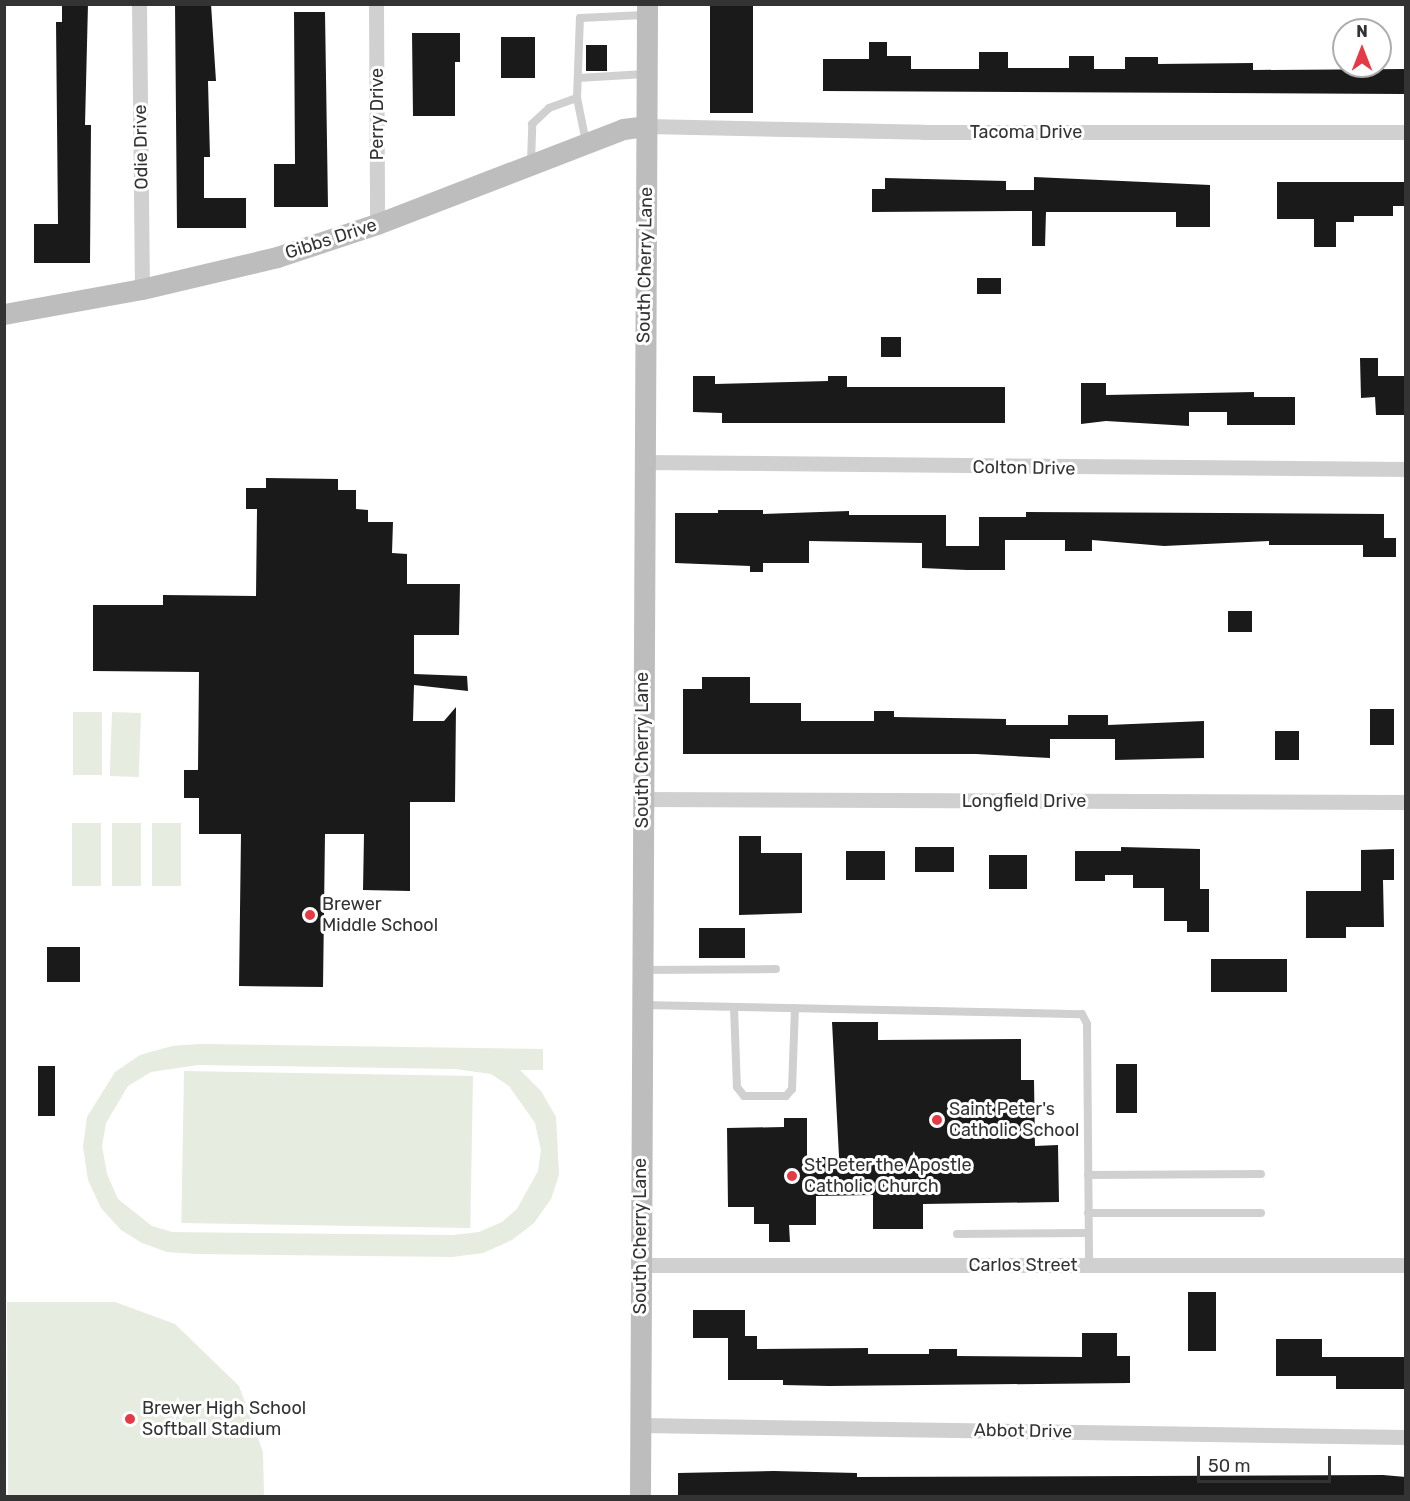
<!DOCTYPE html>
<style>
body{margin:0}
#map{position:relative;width:1410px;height:1501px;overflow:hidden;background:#fff;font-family:Rubik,sans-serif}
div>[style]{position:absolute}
.green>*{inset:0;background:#e6ecdf;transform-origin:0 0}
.building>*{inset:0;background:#1a1a1a;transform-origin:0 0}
.lane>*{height:8px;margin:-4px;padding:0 4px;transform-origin:4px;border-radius:4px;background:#d0d0d0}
.street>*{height:15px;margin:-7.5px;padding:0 7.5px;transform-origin:7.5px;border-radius:7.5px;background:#d0d0d0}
.secondary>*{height:21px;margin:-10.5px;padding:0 10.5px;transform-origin:10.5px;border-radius:10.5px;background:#bdbdbd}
.dots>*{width:16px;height:16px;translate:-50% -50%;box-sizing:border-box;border:3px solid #fff;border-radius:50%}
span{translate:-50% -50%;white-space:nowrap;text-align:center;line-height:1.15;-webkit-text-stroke:6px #fff;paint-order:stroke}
.street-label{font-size:18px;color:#333}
.poi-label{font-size:18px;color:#333}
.left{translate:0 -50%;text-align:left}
.frame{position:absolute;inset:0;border:6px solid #333;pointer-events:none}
.north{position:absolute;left:1332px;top:18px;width:60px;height:60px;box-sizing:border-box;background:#fff;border:2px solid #adadad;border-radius:50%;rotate:0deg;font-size:16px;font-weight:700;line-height:24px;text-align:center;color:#333}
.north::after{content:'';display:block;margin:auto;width:21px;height:27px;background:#e63946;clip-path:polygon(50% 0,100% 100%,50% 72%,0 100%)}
.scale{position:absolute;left:1197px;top:1456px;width:134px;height:27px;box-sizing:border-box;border:3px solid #333;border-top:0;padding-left:8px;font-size:18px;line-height:21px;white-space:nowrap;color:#333;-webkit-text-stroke:4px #fff;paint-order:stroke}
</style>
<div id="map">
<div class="green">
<div style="left:73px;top:712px;width:29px;height:63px"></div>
<div style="left:112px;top:712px;width:29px;height:64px;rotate:2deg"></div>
<div style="left:72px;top:823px;width:29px;height:63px"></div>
<div style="left:112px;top:823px;width:29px;height:63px"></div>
<div style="left:152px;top:823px;width:29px;height:63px"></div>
<div style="clip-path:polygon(evenodd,199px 1044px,543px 1049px,543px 1070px,520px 1070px,541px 1091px,556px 1117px,559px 1175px,551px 1199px,534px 1223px,512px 1240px,483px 1253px,452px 1257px,196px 1254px,167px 1252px,142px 1243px,121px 1230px,101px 1208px,88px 1180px,83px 1147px,87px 1117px,115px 1072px,140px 1055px,172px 1046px,199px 1044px,198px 1065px,455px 1069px,491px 1074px,509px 1086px,535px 1123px,541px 1150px,538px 1171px,517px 1209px,502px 1222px,479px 1232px,453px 1235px,172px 1232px,152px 1226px,118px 1199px,107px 1174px,102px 1146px,106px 1123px,128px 1086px,151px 1072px,198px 1065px)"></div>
<div style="left:184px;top:1071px;width:289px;height:152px;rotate:1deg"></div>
<div style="clip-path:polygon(7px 1302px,115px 1302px,175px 1324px,239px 1386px,263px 1452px,264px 1496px,8px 1496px)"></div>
</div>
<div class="building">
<div style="clip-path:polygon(62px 4px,88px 4px,85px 125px,91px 125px,90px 263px,34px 263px,34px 224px,58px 224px,56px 22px,62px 22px)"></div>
<div style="clip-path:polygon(175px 4px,211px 4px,216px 81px,208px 81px,210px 157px,204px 157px,204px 198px,246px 198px,246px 228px,177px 228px)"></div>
<div style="left:710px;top:4px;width:43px;height:109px"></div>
<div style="clip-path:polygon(294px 12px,325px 12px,328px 207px,274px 207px,274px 164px,295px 164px)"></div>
<div style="clip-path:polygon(412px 33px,460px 33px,460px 62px,455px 62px,455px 116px,413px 116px)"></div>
<div style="left:501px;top:37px;width:34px;height:41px"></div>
<div style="clip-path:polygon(869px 42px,887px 42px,887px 56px,911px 56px,911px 69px,979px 69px,979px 52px,1008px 52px,1008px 68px,1069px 68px,1069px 56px,1094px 56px,1094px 69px,1125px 69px,1125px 57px,1158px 57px,1158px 64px,1253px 63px,1253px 70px,1404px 69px,1404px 94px,823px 91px,823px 59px,869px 59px)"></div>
<div style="left:586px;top:45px;width:21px;height:26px"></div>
<div style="clip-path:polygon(1034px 177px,1210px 185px,1210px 227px,1176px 227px,1176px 212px,1046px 212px,1045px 246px,1032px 246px,1032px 211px,872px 212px,872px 189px,885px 189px,885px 178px,1006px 181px,1006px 190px,1034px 190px)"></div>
<div style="clip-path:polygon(1277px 182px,1406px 182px,1406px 206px,1393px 206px,1393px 216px,1354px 216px,1354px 222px,1336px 222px,1336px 247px,1314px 247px,1314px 219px,1277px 219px)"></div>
<div style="left:977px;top:278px;width:24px;height:16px"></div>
<div style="left:881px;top:337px;width:20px;height:20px"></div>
<div style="clip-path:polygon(1360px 358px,1378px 358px,1378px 376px,1404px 376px,1404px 415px,1376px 415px,1375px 397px,1361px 398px)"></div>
<div style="clip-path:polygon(693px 376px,715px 376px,715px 384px,828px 381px,828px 376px,847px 376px,847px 387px,1005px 387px,1005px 423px,722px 423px,722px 413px,693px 412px)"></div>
<div style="clip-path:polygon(1081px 383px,1106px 383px,1106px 395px,1254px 392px,1254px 397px,1295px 397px,1295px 425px,1227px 425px,1227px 412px,1189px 412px,1189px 426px,1106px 421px,1081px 424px)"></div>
<div style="clip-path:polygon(266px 478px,338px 479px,338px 490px,356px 490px,356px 509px,368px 510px,368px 522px,393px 522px,392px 553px,407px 554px,407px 584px,460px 584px,459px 635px,414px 635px,414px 674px,467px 676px,468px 691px,414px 685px,413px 721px,444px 721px,456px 707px,455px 802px,410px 802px,410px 891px,363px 890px,364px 834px,325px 834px,323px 987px,239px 986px,241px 834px,199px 834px,199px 798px,184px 798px,184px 770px,198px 770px,199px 672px,93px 671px,93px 605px,163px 605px,163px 595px,256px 596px,257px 509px,246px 509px,246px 488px,266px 488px)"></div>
<div style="clip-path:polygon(718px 510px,763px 510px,763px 514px,849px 511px,849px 515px,946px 515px,946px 546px,979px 546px,979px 517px,1026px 517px,1026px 512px,1384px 514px,1384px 538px,1396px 538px,1396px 557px,1363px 557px,1363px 545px,1269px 545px,1269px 541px,1164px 546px,1092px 540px,1092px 551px,1065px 551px,1065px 540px,1005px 540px,1005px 570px,967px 570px,922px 568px,922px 543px,809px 541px,809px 563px,763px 563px,763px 572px,750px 572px,750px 566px,675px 563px,675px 513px,718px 513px)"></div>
<div style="left:1228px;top:611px;width:24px;height:21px"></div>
<div style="clip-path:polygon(702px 677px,750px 677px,750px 703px,801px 703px,801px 721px,874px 721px,874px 711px,894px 711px,894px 717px,1006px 719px,1006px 725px,1068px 725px,1068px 715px,1108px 715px,1108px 725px,1204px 721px,1204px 758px,1115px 760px,1115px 739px,1050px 739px,1050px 758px,976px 754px,683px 754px,683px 689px,702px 689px)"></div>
<div style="left:1370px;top:709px;width:24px;height:36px"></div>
<div style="left:1275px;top:731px;width:24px;height:29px"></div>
<div style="clip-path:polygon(739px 836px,761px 836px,761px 853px,802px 853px,802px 913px,739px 915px)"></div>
<div style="left:915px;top:847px;width:39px;height:25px"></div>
<div style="clip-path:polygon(1121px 847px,1200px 849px,1200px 889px,1209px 889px,1209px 932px,1187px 932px,1187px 921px,1164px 921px,1164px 888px,1133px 888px,1133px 875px,1105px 875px,1105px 881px,1075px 881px,1075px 851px,1121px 851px)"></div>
<div style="clip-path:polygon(1394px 849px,1394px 880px,1383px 880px,1384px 927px,1346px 927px,1346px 938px,1306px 938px,1306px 891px,1361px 891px,1361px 850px)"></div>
<div style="left:846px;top:851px;width:39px;height:29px"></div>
<div style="left:989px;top:855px;width:38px;height:34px"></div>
<div style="left:699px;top:928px;width:46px;height:30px"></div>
<div style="left:47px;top:947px;width:33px;height:35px"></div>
<div style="left:1211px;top:959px;width:76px;height:33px"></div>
<div style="clip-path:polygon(832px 1022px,878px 1022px,878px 1040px,1021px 1039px,1021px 1080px,1034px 1080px,1035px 1146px,1058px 1145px,1059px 1202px,923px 1204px,923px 1229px,873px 1229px,873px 1195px,816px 1196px,816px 1225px,789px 1225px,790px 1242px,769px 1242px,769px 1224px,754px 1224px,754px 1207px,728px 1207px,727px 1128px,784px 1127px,784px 1118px,807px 1118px,807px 1157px,839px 1157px)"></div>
<div style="left:1116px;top:1064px;width:21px;height:49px"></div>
<div style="left:38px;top:1066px;width:17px;height:50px"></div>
<div style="left:1188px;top:1292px;width:28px;height:59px"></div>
<div style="clip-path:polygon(693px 1310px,745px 1310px,745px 1336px,757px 1336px,757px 1349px,868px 1348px,868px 1354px,929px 1354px,929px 1349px,957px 1349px,957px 1356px,1082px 1357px,1082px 1333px,1117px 1333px,1117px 1356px,1130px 1356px,1130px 1383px,829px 1386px,783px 1385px,783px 1380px,728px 1380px,728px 1338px,693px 1338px)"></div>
<div style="clip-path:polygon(1276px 1339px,1322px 1339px,1322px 1357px,1406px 1357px,1406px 1389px,1336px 1389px,1336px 1376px,1276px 1376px)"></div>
<div style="clip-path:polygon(774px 1471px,857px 1473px,857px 1477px,1383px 1475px,1406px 1477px,1406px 1497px,678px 1497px,678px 1473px)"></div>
</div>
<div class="lane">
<div style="left:578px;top:78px;width:67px;rotate:-3.4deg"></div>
<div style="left:586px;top:142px;width:45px;rotate:-101.6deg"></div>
<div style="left:577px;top:98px;width:80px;rotate:-87.9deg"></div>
<div style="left:580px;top:18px;width:64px;rotate:-2.7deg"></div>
<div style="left:531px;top:162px;width:38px;rotate:-88deg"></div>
<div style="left:532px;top:124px;width:23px;rotate:-43deg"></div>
<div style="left:549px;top:108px;width:30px;rotate:-20deg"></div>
<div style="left:643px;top:970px;width:133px;rotate:-0.4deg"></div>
<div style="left:643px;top:1005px;width:439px;rotate:1.2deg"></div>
<div style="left:1082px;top:1014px;width:11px;rotate:63deg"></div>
<div style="left:1087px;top:1024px;width:241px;rotate:89.5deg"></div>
<div style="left:734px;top:1007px;width:80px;rotate:87.9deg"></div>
<div style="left:737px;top:1087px;width:11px;rotate:52deg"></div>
<div style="left:744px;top:1096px;width:42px"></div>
<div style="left:786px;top:1096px;width:9px;rotate:-49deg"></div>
<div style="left:792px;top:1089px;width:81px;rotate:-87.9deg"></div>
<div style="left:1088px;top:1175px;width:173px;rotate:-0.3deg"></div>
<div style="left:1088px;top:1213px;width:173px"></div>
<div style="left:957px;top:1234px;width:131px;rotate:-0.4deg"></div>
</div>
<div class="street">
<div style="left:139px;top:4px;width:285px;rotate:89.4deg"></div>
<div style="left:376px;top:4px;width:220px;rotate:89.7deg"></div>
<div style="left:646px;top:126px;width:278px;rotate:1.2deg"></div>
<div style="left:924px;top:132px;width:482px"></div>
<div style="left:642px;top:462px;width:764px;rotate:0.52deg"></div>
<div style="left:642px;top:799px;width:764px;rotate:0.22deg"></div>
<div style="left:640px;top:1265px;width:766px"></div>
<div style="left:640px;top:1425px;width:766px;rotate:0.9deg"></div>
</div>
<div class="secondary">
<div style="left:4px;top:314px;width:140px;rotate:-10.3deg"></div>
<div style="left:142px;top:289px;width:139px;rotate:-13.3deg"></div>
<div style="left:277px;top:257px;width:105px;rotate:-18.3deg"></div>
<div style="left:377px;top:224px;width:264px;rotate:-21.1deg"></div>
<div style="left:623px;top:129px;width:23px;rotate:-7deg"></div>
<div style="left:640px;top:1496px;width:1492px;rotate:-89.73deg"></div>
</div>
<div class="dots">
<div style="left:310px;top:915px;background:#e63946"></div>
<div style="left:937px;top:1120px;background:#e63946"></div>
<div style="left:792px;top:1176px;background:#e63946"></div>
<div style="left:130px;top:1419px;background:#e63946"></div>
</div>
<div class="street-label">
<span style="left:377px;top:114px;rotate:-90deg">Perry Drive</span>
<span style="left:1026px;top:132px">Tacoma Drive</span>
<span style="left:141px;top:147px;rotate:-91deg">Odie Drive</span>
<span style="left:331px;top:239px;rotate:-18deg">Gibbs Drive</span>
<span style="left:645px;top:265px;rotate:-89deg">South Cherry Lane</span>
<span style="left:1024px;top:468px;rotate:1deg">Colton Drive</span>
<span style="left:642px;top:750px;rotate:-90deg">South Cherry Lane</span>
<span style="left:1024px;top:801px">Longfield Drive</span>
<span style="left:640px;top:1236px;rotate:-90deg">South Cherry Lane</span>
<span style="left:1023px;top:1265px">Carlos Street</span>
<span style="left:1023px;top:1431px;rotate:1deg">Abbot Drive</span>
</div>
<div class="poi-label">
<span class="left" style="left:322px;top:915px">Brewer<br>Middle School</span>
<span class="left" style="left:949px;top:1120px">Saint Peter's<br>Catholic School</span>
<span class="left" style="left:804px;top:1176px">St Peter the Apostle<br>Catholic Church</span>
<span class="left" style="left:142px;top:1419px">Brewer High School<br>Softball Stadium</span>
</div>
<div class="frame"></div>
<div class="north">N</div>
<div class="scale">50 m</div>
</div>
